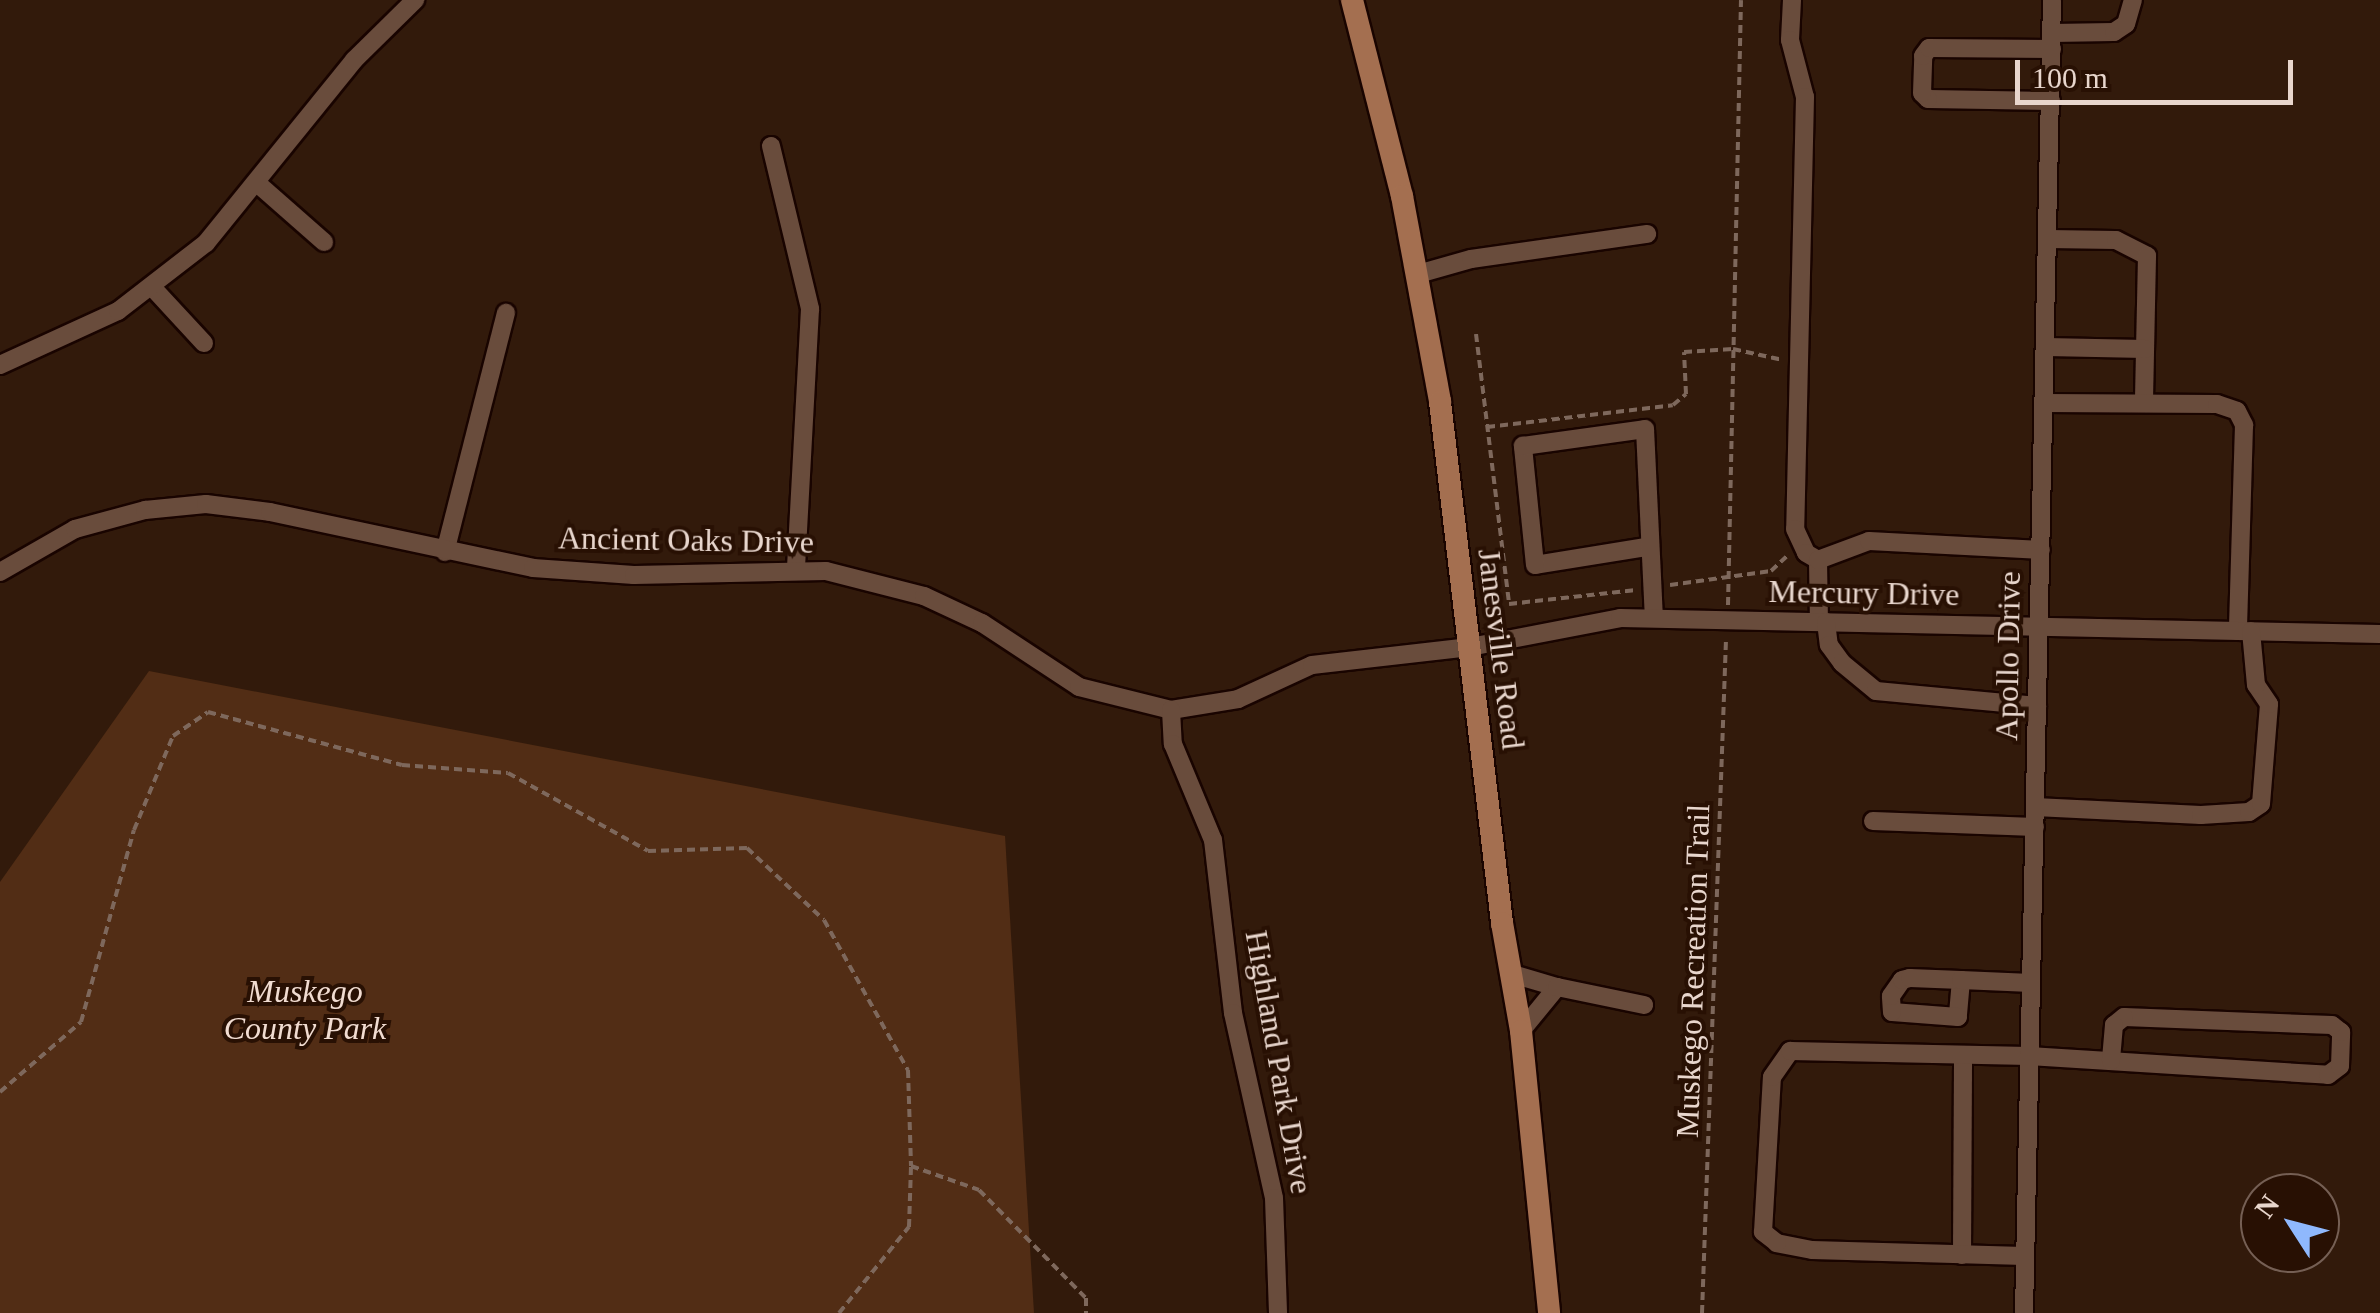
<!DOCTYPE html>
<style>
body{margin:0}
#map{position:relative;width:2380px;height:1313px;overflow:hidden;background:#321a0b;font-family:"Times New Roman",serif}
div>[style]{position:absolute}
.green>*{inset:0;background:#522d15}
.path>*{height:4px;margin-top:-2px;transform-origin:0;background:repeating-linear-gradient(90deg,#7e685c 0 8px,transparent 0 13px)}
.roads{filter:drop-shadow(2px 0 #190400) drop-shadow(-2px 0 #190400) drop-shadow(0 2px #190400) drop-shadow(0 -2px #190400)}
.minor>*{height:18px;margin:-9px;padding:0 9px;transform-origin:9px;border-radius:9px;background:#694c3c}
.major>*{height:22px;margin:-11px;padding:0 11px;transform-origin:11px;border-radius:11px;background:#a46f50}
span{translate:-50% -50%;white-space:nowrap;text-align:center;line-height:1.15;-webkit-text-stroke:8px #281003;paint-order:stroke}
.street-label{font-size:32px;color:#e8d6cd}
.park-label{font-size:32px;color:#f1dcd1;font-style:italic}
.north{position:absolute;left:2240px;top:1173px;width:100px;height:100px;box-sizing:border-box;background:#281003;border:2px solid #755f54;border-radius:50%;rotate:306deg;font-size:28px;font-weight:700;line-height:40px;text-align:center;color:#e8d6cd}
.north::after{content:'';display:block;margin:auto;width:35px;height:45px;background:#8fb8fd;clip-path:polygon(50% 0,100% 100%,50% 72%,0 100%)}
.scale{position:absolute;left:2015px;top:60px;width:278px;height:45px;box-sizing:border-box;border:5px solid #e8d6cd;border-top:0;padding-left:12px;font-size:30px;line-height:35px;white-space:nowrap;color:#e8d6cd;-webkit-text-stroke:8px #281003;paint-order:stroke}
</style>
<div id="map">
<div class="green">
<div style="clip-path:polygon(149px 671px,1005px 836px,1034px 1313px,0 1313px,0 882px)"></div>
</div>
<div class="path">
<div style="left:1476px;top:334px;width:272px;rotate:83deg"></div>
<div style="left:1509px;top:604px;width:128px;rotate:-6.3deg"></div>
<div style="left:1487px;top:427px;width:187px;rotate:-6.7deg"></div>
<div style="left:1673px;top:405px;width:17px;rotate:-40deg"></div>
<div style="left:1686px;top:394px;width:42px;rotate:-92.7deg"></div>
<div style="left:1684px;top:352px;width:49px;rotate:-3.5deg"></div>
<div style="left:1733px;top:349px;width:51px;rotate:12.4deg"></div>
<div style="left:1670px;top:585px;width:102px;rotate:-7.9deg"></div>
<div style="left:1771px;top:571px;width:23px;rotate:-43deg"></div>
<div style="left:1728px;top:605px;width:605px;rotate:-88.77deg"></div>
<div style="left:0;top:1092px;width:107px;rotate:-40.8deg"></div>
<div style="left:81px;top:1022px;width:199px;rotate:-74.6deg"></div>
<div style="left:134px;top:830px;width:102px;rotate:-67.5deg"></div>
<div style="left:173px;top:736px;width:42px;rotate:-34.4deg"></div>
<div style="left:208px;top:712px;width:201px;rotate:15.3deg"></div>
<div style="left:402px;top:765px;width:106px;rotate:4.3deg"></div>
<div style="left:508px;top:773px;width:160px;rotate:29.1deg"></div>
<div style="left:648px;top:851px;width:99px;rotate:-1.7deg"></div>
<div style="left:747px;top:848px;width:105px;rotate:43.1deg"></div>
<div style="left:824px;top:920px;width:172px;rotate:60.8deg"></div>
<div style="left:908px;top:1070px;width:96px;rotate:88.2deg"></div>
<div style="left:911px;top:1166px;width:72px;rotate:19.4deg"></div>
<div style="left:979px;top:1190px;width:152px;rotate:45.3deg"></div>
<div style="left:1086px;top:1298px;width:15px;rotate:90deg"></div>
<div style="left:839px;top:1313px;width:111px;rotate:-50.9deg"></div>
<div style="left:909px;top:1227px;width:61px;rotate:-88.1deg"></div>
<div style="left:1702px;top:1313px;width:673px;rotate:-87.96deg"></div>
</div>
<div class="roads">
<div class="minor">
<div style="left:1792px;top:0;width:40px;rotate:92.9deg"></div>
<div style="left:1790px;top:40px;width:59px;rotate:75.3deg"></div>
<div style="left:1805px;top:97px;width:432px;rotate:91.3deg"></div>
<div style="left:1795px;top:529px;width:26px;rotate:65deg"></div>
<div style="left:1806px;top:553px;width:14px;rotate:30deg"></div>
<div style="left:1818px;top:560px;width:62px;rotate:89.1deg"></div>
<div style="left:2052px;top:33px;width:62px;rotate:-0.9deg"></div>
<div style="left:2114px;top:32px;width:14px;rotate:-34deg"></div>
<div style="left:2126px;top:24px;width:25px;rotate:-74deg"></div>
<div style="left:2051px;top:101px;width:123px;rotate:-179.1deg"></div>
<div style="left:1928px;top:99px;width:8px;rotate:-135deg"></div>
<div style="left:1922px;top:93px;width:37px;rotate:-88deg"></div>
<div style="left:1923px;top:56px;width:10px;rotate:-53deg"></div>
<div style="left:1929px;top:48px;width:123px;rotate:0.5deg"></div>
<div style="left:771px;top:146px;width:168px;rotate:76.5deg"></div>
<div style="left:810px;top:309px;width:259px;rotate:93.1deg"></div>
<div style="left:258px;top:184px;width:88px;rotate:41.3deg"></div>
<div style="left:2048px;top:239px;width:68px;rotate:0.8deg"></div>
<div style="left:2116px;top:240px;width:35px;rotate:27deg"></div>
<div style="left:2147px;top:256px;width:147px;rotate:91.2deg"></div>
<div style="left:1418px;top:274px;width:55px;rotate:-15.8deg"></div>
<div style="left:1471px;top:259px;width:178px;rotate:-8.1deg"></div>
<div style="left:153px;top:288px;width:75px;rotate:47.2deg"></div>
<div style="left:2046px;top:347px;width:99px;rotate:1.2deg"></div>
<div style="left:0;top:365px;width:130px;rotate:-24.6deg"></div>
<div style="left:118px;top:311px;width:111px;rotate:-37.7deg"></div>
<div style="left:206px;top:243px;width:235px;rotate:-51deg"></div>
<div style="left:354px;top:60px;width:86px;rotate:-44.5deg"></div>
<div style="left:2044px;top:403px;width:173px;rotate:0.3deg"></div>
<div style="left:2217px;top:404px;width:21px;rotate:19deg"></div>
<div style="left:2237px;top:411px;width:16px;rotate:63deg"></div>
<div style="left:2244px;top:425px;width:206px;rotate:91.7deg"></div>
<div style="left:1646px;top:547px;width:112px;rotate:170.8deg"></div>
<div style="left:1535px;top:565px;width:120px;rotate:-95.8deg"></div>
<div style="left:1523px;top:446px;width:123px;rotate:-7.9deg"></div>
<div style="left:1645px;top:429px;width:189px;rotate:87.3deg"></div>
<div style="left:445px;top:552px;width:247px;rotate:-75.7deg"></div>
<div style="left:1818px;top:560px;width:54px;rotate:-20.4deg"></div>
<div style="left:1869px;top:541px;width:172px;rotate:3deg"></div>
<div style="left:0;top:572px;width:86px;rotate:-29.8deg"></div>
<div style="left:75px;top:529px;width:73px;rotate:-15.2deg"></div>
<div style="left:145px;top:510px;width:61px;rotate:-5.6deg"></div>
<div style="left:206px;top:504px;width:64px;rotate:7.1deg"></div>
<div style="left:270px;top:512px;width:269px;rotate:12deg"></div>
<div style="left:533px;top:568px;width:101px;rotate:4deg"></div>
<div style="left:634px;top:575px;width:192px;rotate:-1.2deg"></div>
<div style="left:826px;top:571px;width:101px;rotate:14.3deg"></div>
<div style="left:924px;top:596px;width:64px;rotate:25deg"></div>
<div style="left:982px;top:623px;width:116px;rotate:33.4deg"></div>
<div style="left:1079px;top:687px;width:95px;rotate:14deg"></div>
<div style="left:1171px;top:710px;width:68px;rotate:-9.3deg"></div>
<div style="left:1238px;top:699px;width:81px;rotate:-24.7deg"></div>
<div style="left:1312px;top:665px;width:159px;rotate:-6.5deg"></div>
<div style="left:1470px;top:647px;width:153px;rotate:-10.9deg"></div>
<div style="left:1620px;top:618px;width:760px;rotate:1.21deg"></div>
<div style="left:1826px;top:622px;width:23px;rotate:83deg"></div>
<div style="left:1829px;top:645px;width:22px;rotate:54deg"></div>
<div style="left:1842px;top:663px;width:44px;rotate:39.5deg"></div>
<div style="left:1876px;top:691px;width:162px;rotate:5.3deg"></div>
<div style="left:1171px;top:710px;width:34px;rotate:87deg"></div>
<div style="left:1173px;top:744px;width:104px;rotate:67.4deg"></div>
<div style="left:1213px;top:840px;width:174px;rotate:83.4deg"></div>
<div style="left:1233px;top:1013px;width:189px;rotate:77.5deg"></div>
<div style="left:1274px;top:1198px;width:115px;rotate:88deg"></div>
<div style="left:2035px;top:807px;width:166px;rotate:2.8deg"></div>
<div style="left:2201px;top:815px;width:48px;rotate:-3.6deg"></div>
<div style="left:2249px;top:812px;width:14px;rotate:-34deg"></div>
<div style="left:2261px;top:804px;width:100px;rotate:-85.4deg"></div>
<div style="left:2269px;top:704px;width:23px;rotate:-124deg"></div>
<div style="left:2256px;top:685px;width:54px;rotate:-95.3deg"></div>
<div style="left:1873px;top:821px;width:162px;rotate:2.1deg"></div>
<div style="left:1509px;top:973px;width:50px;rotate:16.3deg"></div>
<div style="left:1557px;top:987px;width:57px;rotate:129.3deg"></div>
<div style="left:1961px;top:980px;width:37px;rotate:95deg"></div>
<div style="left:1958px;top:1017px;width:66px;rotate:-175.7deg"></div>
<div style="left:1892px;top:1012px;width:16px;rotate:-94deg"></div>
<div style="left:1891px;top:996px;width:19px;rotate:-55deg"></div>
<div style="left:1902px;top:980px;width:8px;rotate:-14deg"></div>
<div style="left:1910px;top:978px;width:51px;rotate:2.2deg"></div>
<div style="left:1961px;top:980px;width:70px;rotate:2.5deg"></div>
<div style="left:1557px;top:987px;width:89px;rotate:11.7deg"></div>
<div style="left:1962px;top:1255px;width:200px;rotate:-89.7deg"></div>
<div style="left:2024px;top:1256px;width:212px;rotate:-178.4deg"></div>
<div style="left:1812px;top:1250px;width:36px;rotate:-169deg"></div>
<div style="left:1777px;top:1243px;width:18px;rotate:-142deg"></div>
<div style="left:1763px;top:1232px;width:155px;rotate:-86.7deg"></div>
<div style="left:1772px;top:1077px;width:32px;rotate:-55deg"></div>
<div style="left:1790px;top:1051px;width:239px;rotate:1.2deg"></div>
<div style="left:2029px;top:1056px;width:300px;rotate:3.6deg"></div>
<div style="left:2328px;top:1075px;width:15px;rotate:-37deg"></div>
<div style="left:2340px;top:1066px;width:34px;rotate:-88deg"></div>
<div style="left:2341px;top:1032px;width:11px;rotate:-142deg"></div>
<div style="left:2332px;top:1025px;width:208px;rotate:-177.8deg"></div>
<div style="left:2124px;top:1017px;width:13px;rotate:141deg"></div>
<div style="left:2114px;top:1025px;width:36px;rotate:95deg"></div>
<div style="left:2024px;top:1313px;width:1313px;rotate:-88.78deg"></div>
</div>
<div class="major">
<div style="left:1352px;top:0;width:202px;rotate:75.7deg"></div>
<div style="left:1402px;top:196px;width:209px;rotate:79.5deg"></div>
<div style="left:1440px;top:402px;width:525px;rotate:83.21deg"></div>
<div style="left:1502px;top:923px;width:110px;rotate:80deg"></div>
<div style="left:1521px;top:1031px;width:283px;rotate:84.3deg"></div>
</div>
</div>
<div class="street-label">
<span style="left:686px;top:540px;rotate:1deg">Ancient Oaks Drive</span>
<span style="left:1864px;top:593px;rotate:1deg">Mercury Drive</span>
<span style="left:1501px;top:649px;rotate:83deg">Janesville Road</span>
<span style="left:2008px;top:656px;rotate:-89deg">Apollo Drive</span>
<span style="left:1693px;top:971px;rotate:-88deg">Muskego Recreation Trail</span>
<span style="left:1279px;top:1062px;rotate:80deg">Highland Park Drive</span>
</div>
<div class="park-label">
<span style="left:305px;top:1010px">Muskego<br>County Park</span>
</div>
<div class="north">N</div>
<div class="scale">100 m</div>
</div>
